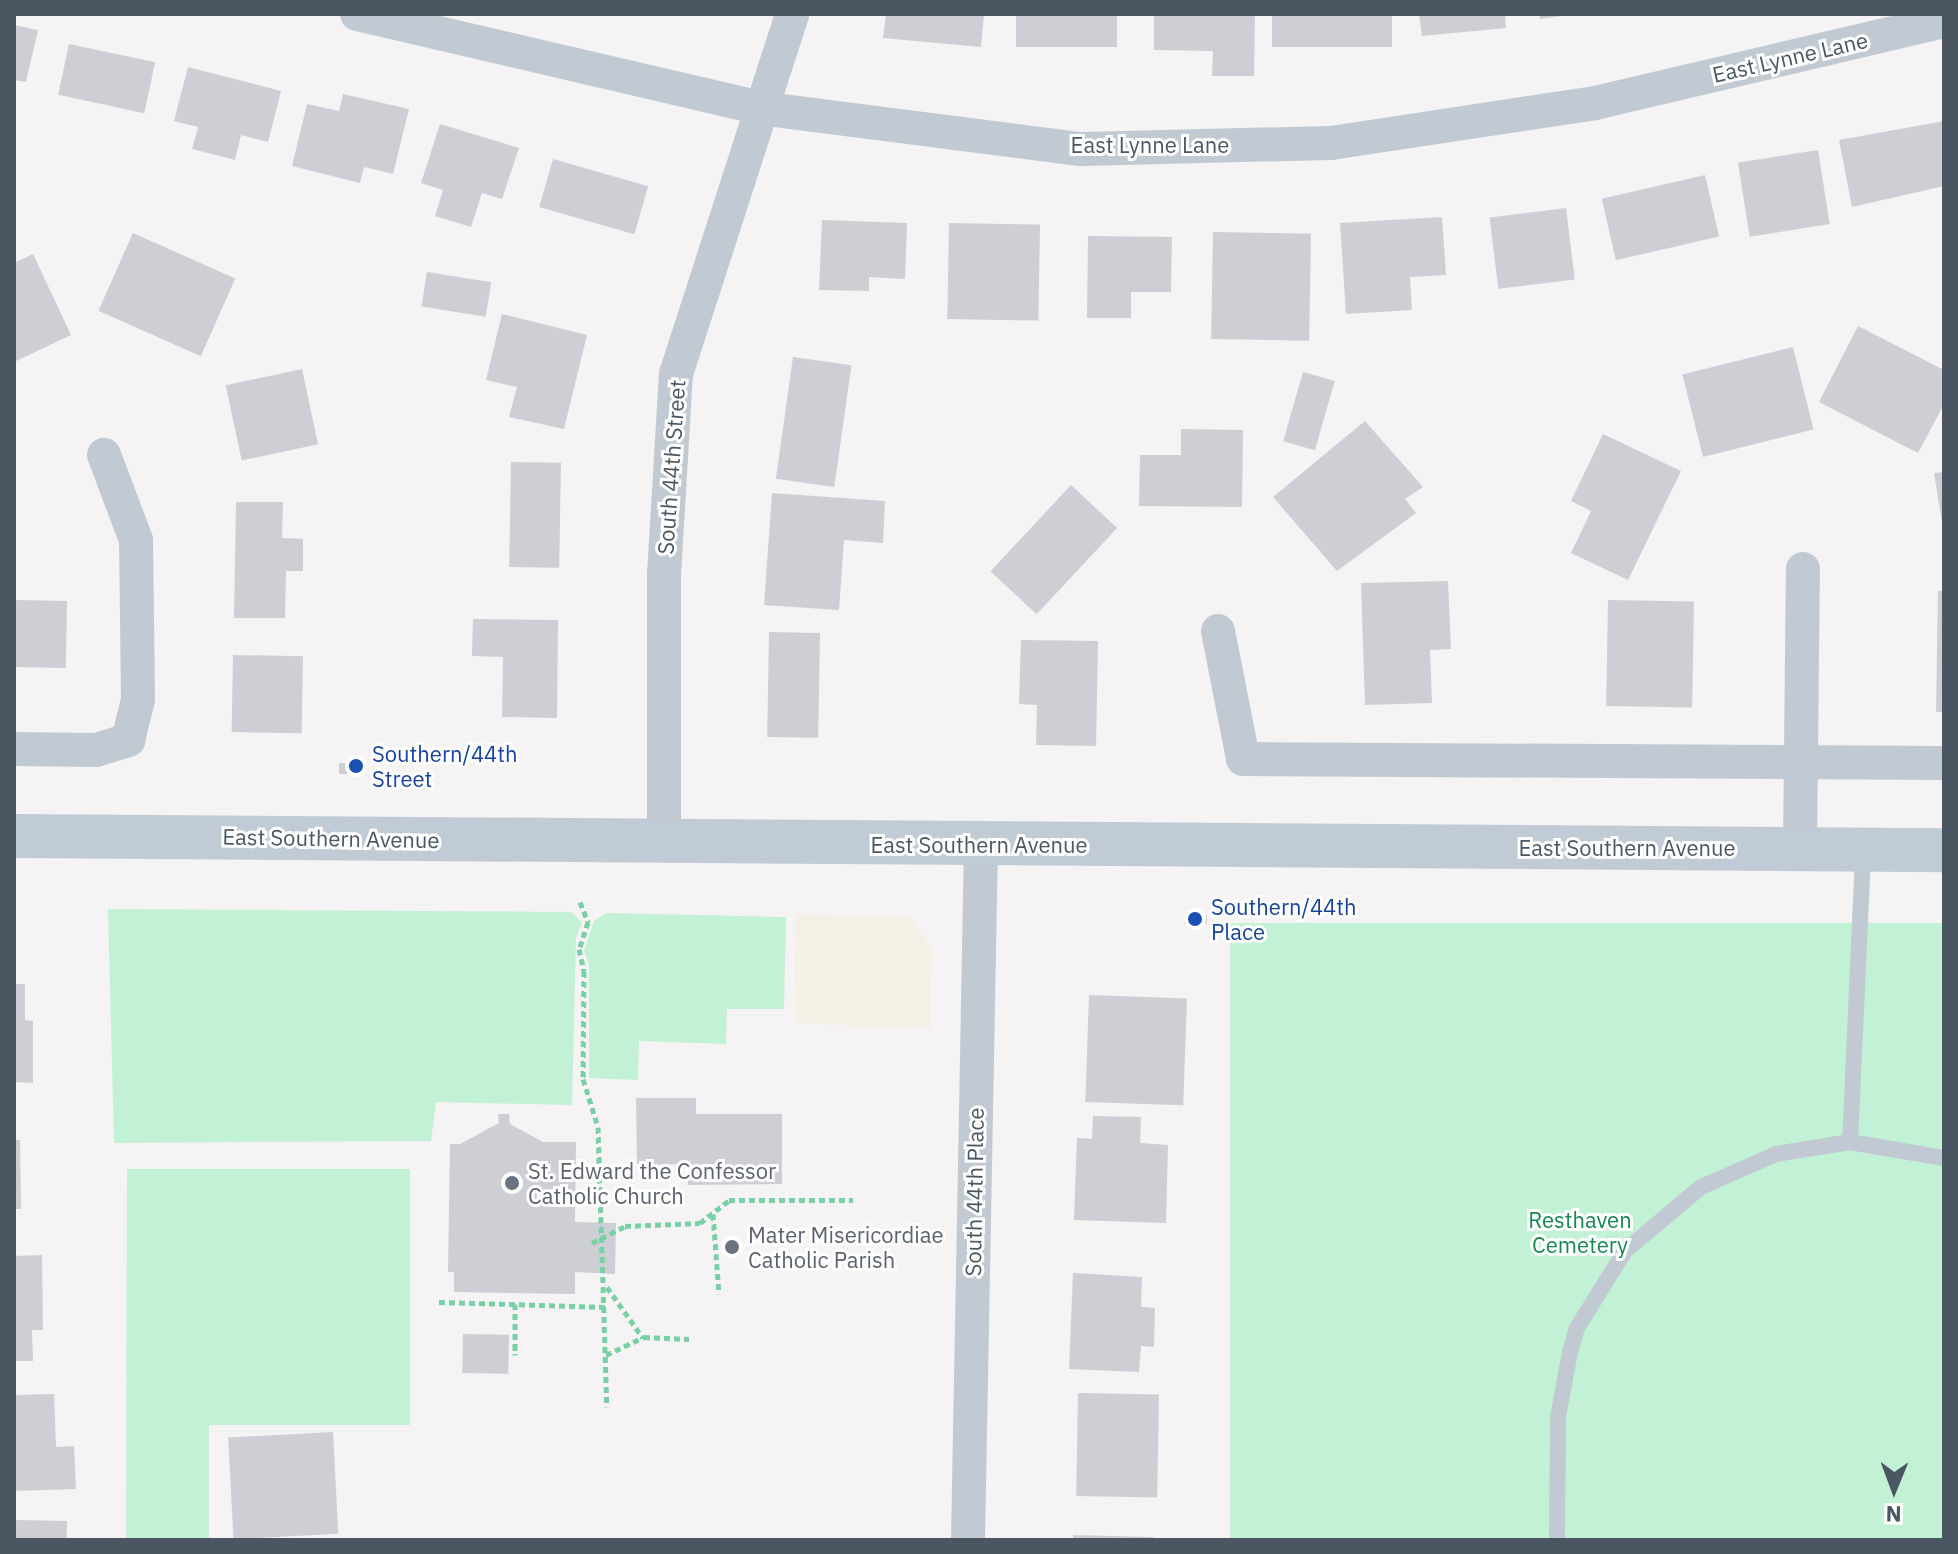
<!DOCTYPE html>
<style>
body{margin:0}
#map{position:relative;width:1958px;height:1554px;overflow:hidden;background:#f5f3f3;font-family:"IBM Plex Sans",sans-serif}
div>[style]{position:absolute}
.green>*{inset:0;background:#c3f1d5;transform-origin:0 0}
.sand>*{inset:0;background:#f5f0e5}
.building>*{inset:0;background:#cdcfd5;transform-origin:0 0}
.path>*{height:5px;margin-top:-2.5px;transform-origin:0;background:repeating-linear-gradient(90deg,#7ad0a6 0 6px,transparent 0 10px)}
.lane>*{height:16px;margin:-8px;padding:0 8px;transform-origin:8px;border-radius:8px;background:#c1cad2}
.street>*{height:34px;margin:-17px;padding:0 17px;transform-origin:17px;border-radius:17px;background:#c1cad2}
.secondary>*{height:44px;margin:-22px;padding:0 22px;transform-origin:22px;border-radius:22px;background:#c1cbd6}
.dots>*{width:22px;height:22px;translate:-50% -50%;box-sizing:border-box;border:4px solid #fff;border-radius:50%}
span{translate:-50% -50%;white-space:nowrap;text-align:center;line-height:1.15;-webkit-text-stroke:6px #fff;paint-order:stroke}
.street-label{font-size:22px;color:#4a5661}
.transit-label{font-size:22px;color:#164399}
.left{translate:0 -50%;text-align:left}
.worship-label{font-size:22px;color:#5b616d}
.park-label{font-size:22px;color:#17864f}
.frame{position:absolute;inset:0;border:16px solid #4a5661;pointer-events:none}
.north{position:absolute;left:1854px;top:1450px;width:80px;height:80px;-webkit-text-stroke:6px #fff;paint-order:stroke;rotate:181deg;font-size:22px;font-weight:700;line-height:32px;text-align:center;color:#4a5661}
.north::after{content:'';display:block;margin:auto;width:28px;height:36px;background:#4a5661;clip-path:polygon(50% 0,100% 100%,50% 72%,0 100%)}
</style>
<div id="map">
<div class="green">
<div style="clip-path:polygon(108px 909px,571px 912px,582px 922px,576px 938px,572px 1105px,436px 1102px,431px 1141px,114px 1143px)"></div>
<div style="clip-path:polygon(607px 913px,786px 917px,784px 1009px,727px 1009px,726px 1044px,639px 1041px,638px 1080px,589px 1078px,589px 964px,584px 951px,594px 921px)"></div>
<div style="left:1230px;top:923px;width:714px;height:617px"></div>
<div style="clip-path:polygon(127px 1169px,410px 1169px,410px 1425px,209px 1425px,209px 1540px,126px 1540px)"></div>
</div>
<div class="sand">
<div style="clip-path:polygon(795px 914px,910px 918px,931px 948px,930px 1029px,796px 1023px)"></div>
</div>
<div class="building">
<div style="clip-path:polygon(886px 14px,984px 14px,981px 47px,883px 38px)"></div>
<div style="left:1016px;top:14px;width:101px;height:33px"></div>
<div style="clip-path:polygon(1154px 14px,1255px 14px,1254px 76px,1212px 76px,1213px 51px,1154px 50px)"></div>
<div style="left:1272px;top:14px;width:120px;height:33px"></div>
<div style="clip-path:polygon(1419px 14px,1505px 14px,1506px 28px,1422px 36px)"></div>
<div style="clip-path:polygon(1539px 14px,1562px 14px,1562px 16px,1540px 19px)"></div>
<div style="clip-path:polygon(14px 25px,38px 30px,26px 82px,14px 80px)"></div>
<div style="left:69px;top:44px;width:88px;height:52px;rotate:12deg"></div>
<div style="clip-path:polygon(188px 67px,281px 91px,268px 142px,241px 135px,235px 160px,192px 149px,198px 127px,174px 121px)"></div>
<div style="clip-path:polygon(343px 94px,409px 109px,393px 174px,364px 167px,360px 183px,292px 166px,307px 104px,339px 111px)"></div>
<div style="clip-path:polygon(1944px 121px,1944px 186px,1852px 207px,1839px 140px)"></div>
<div style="clip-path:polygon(440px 124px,519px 148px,502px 199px,482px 193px,471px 227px,435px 216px,443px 190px,421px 183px)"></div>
<div style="left:1818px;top:150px;width:75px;height:81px;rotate:81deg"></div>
<div style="left:553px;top:159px;width:99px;height:50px;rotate:16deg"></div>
<div style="left:1705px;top:175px;width:63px;height:106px;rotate:77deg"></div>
<div style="left:1566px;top:208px;width:72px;height:77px;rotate:83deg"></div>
<div style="clip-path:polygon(1442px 217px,1446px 275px,1410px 277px,1412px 310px,1346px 314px,1340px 223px)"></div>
<div style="clip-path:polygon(822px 220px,907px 223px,905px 279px,869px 277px,869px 291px,819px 290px)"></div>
<div style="left:949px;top:223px;width:91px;height:96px;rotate:1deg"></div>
<div style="left:1213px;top:232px;width:98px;height:107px;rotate:1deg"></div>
<div style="left:133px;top:233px;width:112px;height:85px;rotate:24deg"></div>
<div style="clip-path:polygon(1088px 236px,1172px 237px,1171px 292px,1131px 292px,1131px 318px,1087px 318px)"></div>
<div style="clip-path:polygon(33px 254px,71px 335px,14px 362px,14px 263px)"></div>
<div style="left:427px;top:272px;width:65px;height:35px;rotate:9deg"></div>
<div style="clip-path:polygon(502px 314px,587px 335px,564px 429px,509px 417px,517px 387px,486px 380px)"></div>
<div style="clip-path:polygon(1858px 326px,1944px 370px,1944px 404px,1918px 453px,1819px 402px)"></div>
<div style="left:1793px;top:347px;width:85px;height:114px;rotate:76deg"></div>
<div style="left:793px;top:357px;width:59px;height:123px;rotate:8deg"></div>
<div style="left:302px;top:369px;width:77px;height:78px;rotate:78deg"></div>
<div style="left:1303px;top:372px;width:33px;height:72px;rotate:16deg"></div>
<div style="clip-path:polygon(1365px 421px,1423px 487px,1405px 499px,1416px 513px,1337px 571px,1273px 497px)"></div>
<div style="clip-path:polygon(1181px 429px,1243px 430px,1242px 507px,1139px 506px,1140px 455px,1181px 455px)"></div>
<div style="clip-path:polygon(1603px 434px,1681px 471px,1628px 580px,1571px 553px,1591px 511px,1571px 501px)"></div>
<div style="left:511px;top:462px;width:50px;height:105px;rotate:1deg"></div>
<div style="clip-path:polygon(1944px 472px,1944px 522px,1942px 522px,1934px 473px)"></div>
<div style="left:1071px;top:485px;width:63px;height:118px;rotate:43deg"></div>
<div style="clip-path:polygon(772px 493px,885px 501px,883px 543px,844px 540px,839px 610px,764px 605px)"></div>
<div style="clip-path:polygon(236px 502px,283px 502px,282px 538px,303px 539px,303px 571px,286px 571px,285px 618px,234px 618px)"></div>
<div style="clip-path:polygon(1448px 581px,1451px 649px,1430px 650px,1432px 703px,1365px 705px,1361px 583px)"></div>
<div style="clip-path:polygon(1938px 591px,1944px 591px,1944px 712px,1936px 712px)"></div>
<div style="left:14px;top:600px;width:53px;height:67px;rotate:1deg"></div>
<div style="left:1608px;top:600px;width:86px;height:106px;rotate:1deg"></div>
<div style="clip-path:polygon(473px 619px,558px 620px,557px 718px,502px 717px,503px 657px,472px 656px)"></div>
<div style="left:769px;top:632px;width:51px;height:105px;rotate:1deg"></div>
<div style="clip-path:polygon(1021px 640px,1098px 641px,1096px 746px,1036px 745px,1037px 705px,1019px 704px)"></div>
<div style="left:233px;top:655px;width:70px;height:77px;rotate:1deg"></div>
<div style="left:339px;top:763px;width:25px;height:11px"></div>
<div style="left:1184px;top:915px;width:23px;height:9px"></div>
<div style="clip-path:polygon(14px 984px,25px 984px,25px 1020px,33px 1021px,33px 1083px,14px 1082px)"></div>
<div style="left:1089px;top:995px;width:98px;height:107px;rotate:2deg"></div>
<div style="clip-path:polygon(636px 1098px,696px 1098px,696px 1114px,782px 1114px,782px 1184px,688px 1185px,688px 1164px,637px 1165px)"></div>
<div style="clip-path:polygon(498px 1114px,509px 1114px,510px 1124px,543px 1142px,576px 1142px,575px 1222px,616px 1223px,615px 1274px,575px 1272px,575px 1294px,454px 1292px,454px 1272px,448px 1272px,450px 1144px,460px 1144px,499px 1123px)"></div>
<div style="clip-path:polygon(1093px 1116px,1141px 1117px,1140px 1143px,1168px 1145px,1166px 1223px,1074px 1220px,1077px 1138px,1092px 1139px)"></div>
<div style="clip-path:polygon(14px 1140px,20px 1140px,21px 1209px,14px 1209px)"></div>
<div style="clip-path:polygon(42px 1255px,43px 1330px,32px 1330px,33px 1361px,14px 1361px,14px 1256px)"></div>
<div style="clip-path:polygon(1073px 1273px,1142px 1277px,1141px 1307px,1155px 1308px,1154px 1347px,1141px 1346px,1139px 1372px,1069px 1369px)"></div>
<div style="left:463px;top:1334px;width:46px;height:39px;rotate:1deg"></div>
<div style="left:1078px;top:1393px;width:81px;height:103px;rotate:1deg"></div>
<div style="clip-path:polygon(54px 1394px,56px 1447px,74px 1446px,76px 1489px,14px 1491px,14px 1395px)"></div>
<div style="left:333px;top:1432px;width:102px;height:105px;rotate:87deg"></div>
<div style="left:14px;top:1520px;width:53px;height:20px;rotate:1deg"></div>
<div style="clip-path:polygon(1073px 1535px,1153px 1537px,1153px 1540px,1073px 1540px)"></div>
</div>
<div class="path">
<div style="left:580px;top:902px;width:22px;rotate:68deg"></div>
<div style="left:588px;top:922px;width:28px;rotate:108deg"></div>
<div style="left:579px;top:949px;width:23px;rotate:77deg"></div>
<div style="left:584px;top:971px;width:108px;rotate:90.5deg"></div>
<div style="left:583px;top:1079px;width:50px;rotate:72.6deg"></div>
<div style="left:598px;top:1127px;width:280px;rotate:88.2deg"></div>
<div style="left:713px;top:1214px;width:80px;rotate:85.7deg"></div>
<div style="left:592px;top:1243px;width:37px;rotate:-27deg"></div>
<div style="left:625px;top:1226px;width:75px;rotate:-2.3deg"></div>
<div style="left:700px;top:1223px;width:37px;rotate:-38deg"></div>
<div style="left:729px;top:1200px;width:124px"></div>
<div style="left:607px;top:1287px;width:62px;rotate:54.8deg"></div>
<div style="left:439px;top:1302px;width:166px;rotate:1.7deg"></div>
<div style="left:515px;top:1304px;width:51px;rotate:90deg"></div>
<div style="left:606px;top:1355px;width:42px;rotate:-25.3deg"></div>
<div style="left:644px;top:1337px;width:45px;rotate:2.5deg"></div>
</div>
<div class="lane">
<div style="left:1850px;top:1142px;width:290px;rotate:-87.4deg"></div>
<div style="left:1557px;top:1540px;width:123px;rotate:-89.5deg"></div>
<div style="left:1558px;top:1417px;width:66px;rotate:-79.5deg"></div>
<div style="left:1570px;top:1352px;width:25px;rotate:-74deg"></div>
<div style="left:1577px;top:1328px;width:91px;rotate:-58.1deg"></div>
<div style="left:1625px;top:1251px;width:99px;rotate:-40.1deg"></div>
<div style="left:1701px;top:1187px;width:82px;rotate:-23.7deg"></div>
<div style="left:1776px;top:1154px;width:75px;rotate:-9.2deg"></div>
<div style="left:1850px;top:1142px;width:95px;rotate:9.7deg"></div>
</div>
<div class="street">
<div style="left:357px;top:14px;width:414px;rotate:13.1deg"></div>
<div style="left:760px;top:108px;width:325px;rotate:7.3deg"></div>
<div style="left:1082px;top:149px;width:249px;rotate:-1.4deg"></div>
<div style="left:1331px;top:143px;width:267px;rotate:-8.6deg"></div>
<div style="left:1595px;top:103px;width:359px;rotate:-13.2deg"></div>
<div style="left:1218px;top:631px;width:130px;rotate:78.9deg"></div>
<div style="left:1243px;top:759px;width:701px;rotate:0.33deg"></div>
<div style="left:14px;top:749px;width:82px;rotate:0.7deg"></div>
<div style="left:96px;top:750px;width:34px;rotate:-17deg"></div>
<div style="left:128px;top:740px;width:41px;rotate:-76deg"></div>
<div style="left:138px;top:700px;width:160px;rotate:-90.7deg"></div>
<div style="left:136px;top:540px;width:91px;rotate:-110.6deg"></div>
<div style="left:664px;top:842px;width:267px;rotate:-90deg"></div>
<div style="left:664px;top:575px;width:201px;rotate:-86.6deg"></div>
<div style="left:676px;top:374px;width:378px;rotate:-72.1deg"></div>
<div style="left:1800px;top:848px;width:279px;rotate:-89.4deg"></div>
<div style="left:968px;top:1540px;width:695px;rotate:-88.93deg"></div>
</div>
<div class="secondary">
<div style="left:14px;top:836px;width:1930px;rotate:0.42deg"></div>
</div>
<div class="dots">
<div style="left:356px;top:766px;background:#1a4fb4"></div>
<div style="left:1195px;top:919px;background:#1a4fb4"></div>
<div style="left:512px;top:1183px;background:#6b7280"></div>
<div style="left:732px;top:1247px;background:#6b7280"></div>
</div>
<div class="street-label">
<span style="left:1790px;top:57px;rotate:-13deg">East Lynne Lane</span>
<span style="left:1150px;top:145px">East Lynne Lane</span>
<span style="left:671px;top:467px;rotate:-86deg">South 44th Street</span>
<span style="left:331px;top:838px;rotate:1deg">East Southern Avenue</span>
<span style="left:979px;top:845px">East Southern Avenue</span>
<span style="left:1627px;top:848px">East Southern Avenue</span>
<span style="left:974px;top:1192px;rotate:-89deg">South 44th Place</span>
</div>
<div class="transit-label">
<span class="left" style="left:372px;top:766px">Southern/44th<br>Street</span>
<span class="left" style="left:1211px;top:919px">Southern/44th<br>Place</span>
</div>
<div class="worship-label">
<span class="left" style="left:528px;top:1183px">St. Edward the Confessor<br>Catholic Church</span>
<span class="left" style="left:748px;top:1247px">Mater Misericordiae<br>Catholic Parish</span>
</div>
<div class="park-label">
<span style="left:1580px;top:1232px">Resthaven<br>Cemetery</span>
</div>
<div class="frame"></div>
<div class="north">N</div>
</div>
